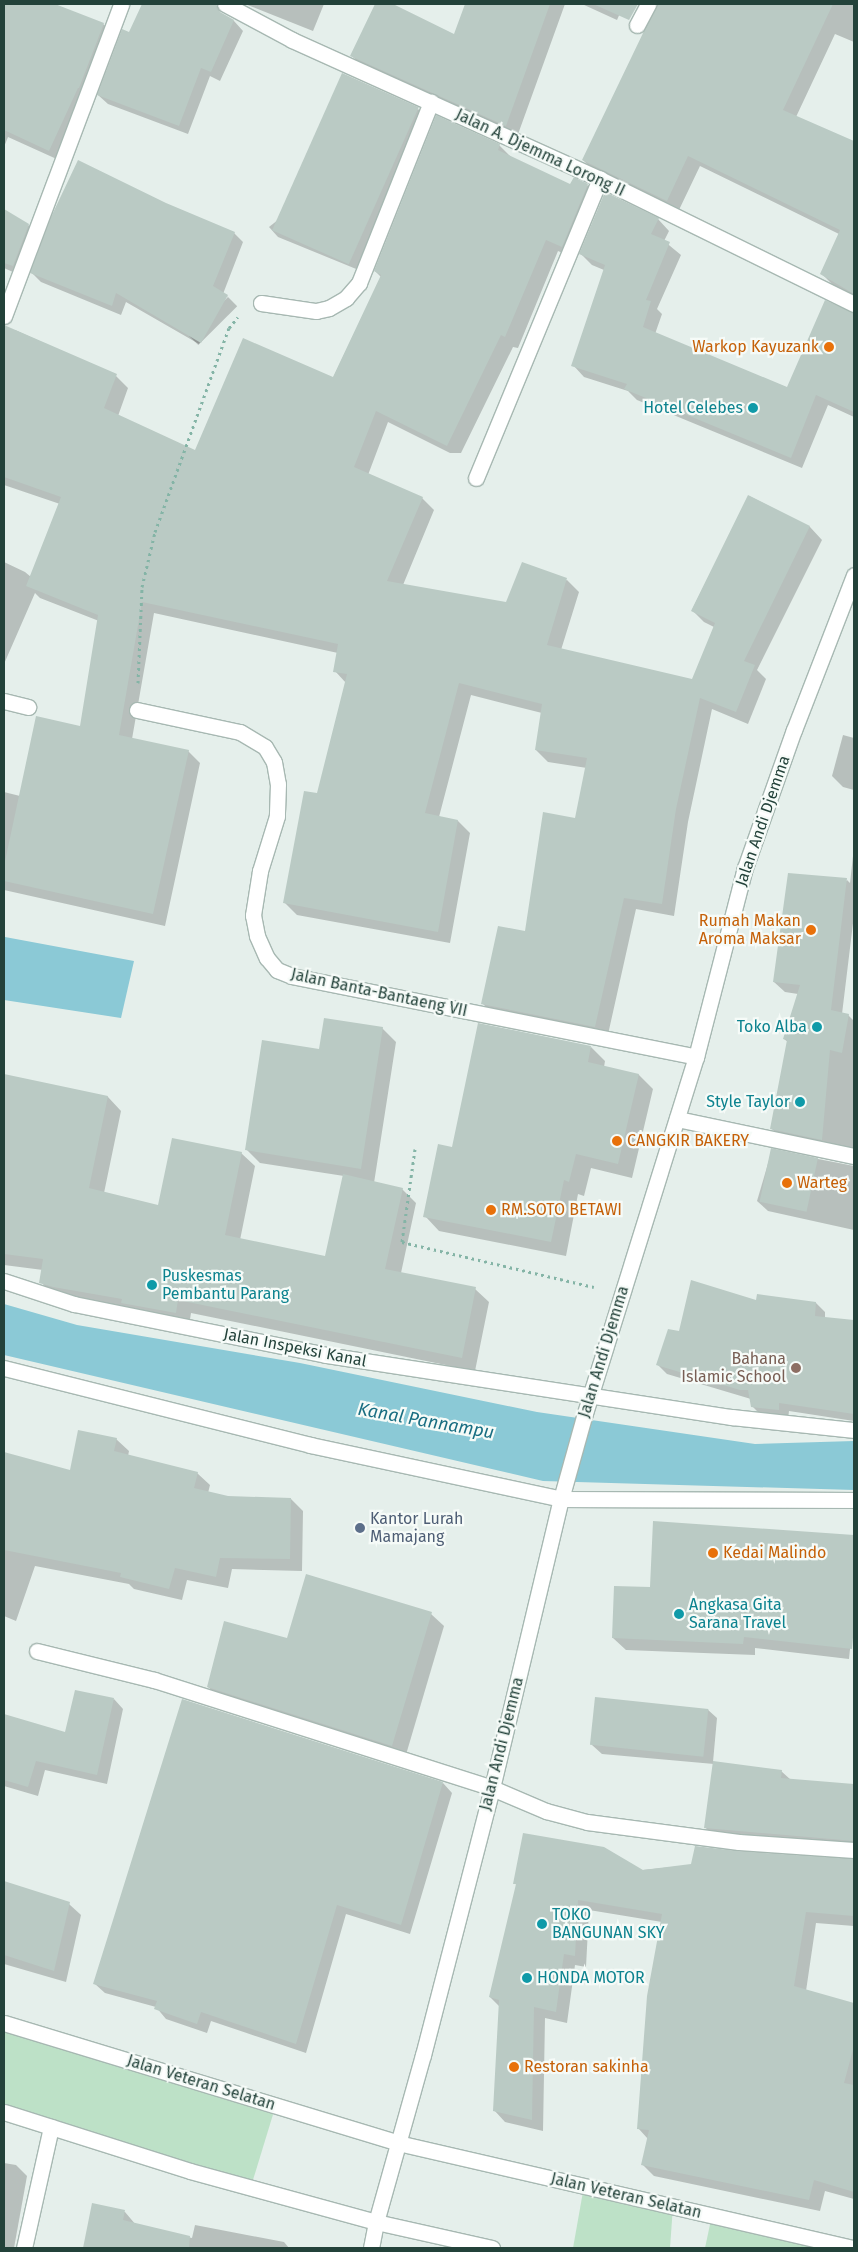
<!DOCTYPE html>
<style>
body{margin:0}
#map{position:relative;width:858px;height:2252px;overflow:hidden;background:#e5efeb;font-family:"Fira Sans",sans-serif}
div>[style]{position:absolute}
.green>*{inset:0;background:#bde1c7;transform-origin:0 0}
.water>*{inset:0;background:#8bc9d6}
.shadow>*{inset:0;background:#0003;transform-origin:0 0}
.building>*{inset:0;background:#bacac4;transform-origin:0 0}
.path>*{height:3px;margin-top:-1.5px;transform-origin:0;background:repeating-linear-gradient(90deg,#84b4a6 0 2.5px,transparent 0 6.5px)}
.roads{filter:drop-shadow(1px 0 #a7b8b2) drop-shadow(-1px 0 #a7b8b2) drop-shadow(0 1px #a7b8b2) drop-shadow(0 -1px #a7b8b2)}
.lane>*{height:15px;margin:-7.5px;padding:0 7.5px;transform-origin:7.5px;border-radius:7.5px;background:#fff}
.street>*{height:15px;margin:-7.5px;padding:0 7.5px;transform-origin:7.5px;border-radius:7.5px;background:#fff}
.secondary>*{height:15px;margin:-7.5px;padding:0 7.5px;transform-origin:7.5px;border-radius:7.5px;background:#fff}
.dots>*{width:14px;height:14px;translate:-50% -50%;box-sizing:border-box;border:2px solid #f6fbf8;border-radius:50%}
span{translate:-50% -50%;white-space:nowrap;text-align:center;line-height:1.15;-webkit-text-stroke:4.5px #f6fbf8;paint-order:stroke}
.street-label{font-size:16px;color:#23423a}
.food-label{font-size:16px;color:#c56008}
.right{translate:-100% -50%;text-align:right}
.left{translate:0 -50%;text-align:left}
.culture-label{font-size:16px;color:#0d838f}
.education-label{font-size:16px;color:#785e54}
.service-label{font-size:16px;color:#4e5e75}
.water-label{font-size:18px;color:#196e82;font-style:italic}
.frame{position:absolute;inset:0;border:5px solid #23423a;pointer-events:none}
</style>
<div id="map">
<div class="green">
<div style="left:4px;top:2023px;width:284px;height:88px;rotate:17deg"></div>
<div style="clip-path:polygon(584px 2186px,673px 2206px,670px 2248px,573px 2248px)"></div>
<div style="clip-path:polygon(712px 2215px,854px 2248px,705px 2248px)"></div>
</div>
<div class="water">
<div style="clip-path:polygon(5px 937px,134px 961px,121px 1018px,4px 1000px)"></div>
<div style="clip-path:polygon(4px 1304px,77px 1325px,300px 1363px,537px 1412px,755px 1444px,854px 1441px,854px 1490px,543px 1481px,4px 1355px)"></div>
</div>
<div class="shadow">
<div style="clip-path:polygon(4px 4px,51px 4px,103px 24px,115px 35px,61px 161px,8px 137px,4px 147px)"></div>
<div style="clip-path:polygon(144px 4px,196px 4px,234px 21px,243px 31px,220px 81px,210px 76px,188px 134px,108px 104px,98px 95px)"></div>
<div style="clip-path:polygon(245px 4px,324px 4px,313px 31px)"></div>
<div style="clip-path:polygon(377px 4px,390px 4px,455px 36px,466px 4px,565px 4px,517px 137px,363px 67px,352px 56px)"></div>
<div style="clip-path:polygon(582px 4px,624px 4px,617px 20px)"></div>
<div style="clip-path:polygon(670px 4px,854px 4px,854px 42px,835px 34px,796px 117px,854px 142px,854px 297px,833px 285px,822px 274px,839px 234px,700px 166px,678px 212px,594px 171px,583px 160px,597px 144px)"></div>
<div style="clip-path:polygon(418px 109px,427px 118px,366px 273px,278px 237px,269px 227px)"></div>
<div style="clip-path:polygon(499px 145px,512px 158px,571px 186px,587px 185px,599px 197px,574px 258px,558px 251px,518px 348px,513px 347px,461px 453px,450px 453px,388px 422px,368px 475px,422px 498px,434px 510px,403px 585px,507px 604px,567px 580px,579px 592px,561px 650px,693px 680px,714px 627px,704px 622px,692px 610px,749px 496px,810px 527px,822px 540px,757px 670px,766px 679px,748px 724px,712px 709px,688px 822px,674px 916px,636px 909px,607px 1039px,495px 1016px,483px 1004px,526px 933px,576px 819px,587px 768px,548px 762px,536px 750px,542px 713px,471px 695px,439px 817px,458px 821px,470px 833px,450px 943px,297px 915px,285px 903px,318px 795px,346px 683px,335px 671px,338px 653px,154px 613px,132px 739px,188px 751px,200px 763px,165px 926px,4px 890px,4px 792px,20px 796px,81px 727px,99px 621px,40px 598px,35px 593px,4px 664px,4px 562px,25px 572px,31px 577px,60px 504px,4px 485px,4px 357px,15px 330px,116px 376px,128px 388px,118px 416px,196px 452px,333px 378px,381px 277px,375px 271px)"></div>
<div style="clip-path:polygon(165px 204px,234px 233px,243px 242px,223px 294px,228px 297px,226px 297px,199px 344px,126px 302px,121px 315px,41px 282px,32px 273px)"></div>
<div style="clip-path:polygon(4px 211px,28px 225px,39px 236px,24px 277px,4px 268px)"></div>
<div style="clip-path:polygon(658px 219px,669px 231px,664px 241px,681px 255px,657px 309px,662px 314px,655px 334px,788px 388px,826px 302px,854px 315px,854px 417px,828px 405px,802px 468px,637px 400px,628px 391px,584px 377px,573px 365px,604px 270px,592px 265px,581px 254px)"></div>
<div style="left:228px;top:297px;width:13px;height:55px;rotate:45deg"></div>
<div style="clip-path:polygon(843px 735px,854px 738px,854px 790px,843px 787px,832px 776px)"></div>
<div style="clip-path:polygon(854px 847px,854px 915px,842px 1014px,848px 1015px,854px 1021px,854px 1154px,782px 1139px,771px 1128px,788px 1042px,784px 1039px,798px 994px,785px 992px,774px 982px,847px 880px,850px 883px)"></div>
<div style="clip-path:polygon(382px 1028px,396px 1042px,374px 1183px,402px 1189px,416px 1203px,401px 1273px,475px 1289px,489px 1302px,475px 1371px,191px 1313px,189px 1326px,54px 1296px,41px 1282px,43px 1270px,4px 1265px,4px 1075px,108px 1097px,121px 1111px,104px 1193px,159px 1207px,241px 1153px,255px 1166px,240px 1240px,326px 1257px,344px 1176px,260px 1163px,246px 1149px,320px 1050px)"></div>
<div style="clip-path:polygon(591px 1047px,605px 1061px,604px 1067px,639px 1075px,653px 1089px,632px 1178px,591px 1168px,584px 1196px,578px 1194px,566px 1256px,439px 1231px,425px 1216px)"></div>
<div style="clip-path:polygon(772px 1150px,854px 1166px,854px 1230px,768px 1211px,757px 1201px)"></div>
<div style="clip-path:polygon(757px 1301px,816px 1303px,825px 1312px,825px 1318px,854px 1321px,854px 1421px,789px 1411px,788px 1419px,762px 1416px,752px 1406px,751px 1399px,667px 1374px,658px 1365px,680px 1333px)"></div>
<div style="clip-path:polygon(116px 1439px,129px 1451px,128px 1456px,197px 1473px,210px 1485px,208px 1493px,228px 1497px,291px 1499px,303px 1511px,302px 1571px,232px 1569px,228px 1588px,187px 1580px,182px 1600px,134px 1589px,129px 1584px,35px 1566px,16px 1621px,4px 1616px,4px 1454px,71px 1472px)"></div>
<div style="clip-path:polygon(849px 1536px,854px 1541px,854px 1610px,849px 1659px,755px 1648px,755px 1655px,626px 1650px,613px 1638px,651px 1588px)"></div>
<div style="clip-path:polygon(431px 1614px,444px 1626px,405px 1758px,221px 1699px,208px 1687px,288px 1639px)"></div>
<div style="clip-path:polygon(114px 1699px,123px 1709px,107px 1784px,45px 1770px,38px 1796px,4px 1786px,4px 1715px,66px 1734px)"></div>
<div style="clip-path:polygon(707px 1709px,717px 1718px,713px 1762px,781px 1771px,791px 1780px,854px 1785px,854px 1850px,716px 1839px,705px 1827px,714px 1764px,602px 1754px,592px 1745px)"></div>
<div style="clip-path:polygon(443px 1783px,452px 1793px,410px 1934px,346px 1914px,306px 2053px,211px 2021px,207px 2033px,166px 2019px,156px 2007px,105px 1993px,95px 1984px)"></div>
<div style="clip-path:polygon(738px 1853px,854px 1859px,854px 1926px,816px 1923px,806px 1991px,854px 2004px,854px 2199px,825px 2191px,820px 2211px,654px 2176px,643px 2165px,648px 2139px,638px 2128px,662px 1922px,589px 1910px,586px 1967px,575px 1965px,567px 2023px,545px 2018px,543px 2131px,505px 2122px,494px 2110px,500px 2007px,490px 1997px,517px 1885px,514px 1883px,692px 1865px)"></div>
<div style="clip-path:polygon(4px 1882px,69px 1904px,81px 1915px,66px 1982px,4px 1964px)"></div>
<div style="clip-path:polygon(4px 2163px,16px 2165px,27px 2176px,14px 2248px,4px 2248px)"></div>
<div style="clip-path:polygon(93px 2205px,125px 2212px,136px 2225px,192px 2238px,195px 2225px,284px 2242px,289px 2248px,84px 2248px)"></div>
</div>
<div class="building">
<div style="clip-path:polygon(4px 4px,55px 4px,104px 23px,79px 88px,78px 88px,49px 151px,4px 130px)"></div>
<div style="clip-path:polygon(142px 4px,216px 4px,220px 12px,234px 20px,211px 72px,201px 68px,179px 126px,97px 95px,122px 29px,129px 32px)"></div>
<div style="clip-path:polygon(375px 4px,393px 4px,454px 34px,465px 4px,550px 4px,506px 126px,350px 56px)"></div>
<div style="clip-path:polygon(593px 4px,638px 4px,629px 20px)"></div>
<div style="clip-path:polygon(657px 4px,833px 4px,783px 110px,854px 141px,854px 294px,820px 274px,840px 230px,688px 156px,667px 201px,582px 160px)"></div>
<div style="left:342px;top:73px;width:84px;height:172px;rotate:24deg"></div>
<div style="clip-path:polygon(436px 115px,500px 144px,498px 150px,570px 184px,574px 177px,588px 184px,562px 247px,546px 240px,505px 337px,501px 335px,447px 446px,376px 411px,354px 467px,423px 497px,387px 581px,506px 602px,522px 562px,567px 578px,547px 645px,692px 679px,715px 623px,691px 611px,748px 495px,810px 526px,744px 661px,755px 665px,736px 712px,700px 698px,676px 809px,662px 904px,624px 898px,595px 1027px,481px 1004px,498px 926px,525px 931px,543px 812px,575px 818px,587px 758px,535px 750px,542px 704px,459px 683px,425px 813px,458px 820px,438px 932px,283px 903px,304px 791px,317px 793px,347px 674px,333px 672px,338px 644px,142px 602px,119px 735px,189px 750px,153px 914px,4px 881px,4px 866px,36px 716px,80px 726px,98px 615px,26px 586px,61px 497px,4px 477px,4px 325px,117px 374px,104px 408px,195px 450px,243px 338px,333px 377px,381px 275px,374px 271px)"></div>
<div style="clip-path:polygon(78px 160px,166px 203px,235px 232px,213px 286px,228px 295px,201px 343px,116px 293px,112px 306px,30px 273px,51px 217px)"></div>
<div style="clip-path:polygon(605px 192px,659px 218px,651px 234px,670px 242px,646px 300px,651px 301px,643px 327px,787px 387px,825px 300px,854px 313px,854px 412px,816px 395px,791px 458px,624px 389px,627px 384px,571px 366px,605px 265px,579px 254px)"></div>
<div style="clip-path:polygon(4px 209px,29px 224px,13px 266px,4px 263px)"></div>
<div style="clip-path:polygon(788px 873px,847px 878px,831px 1010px,849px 1014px,842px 1053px,830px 1050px,822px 1140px,770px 1129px,787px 1040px,783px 1039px,800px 985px,773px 982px)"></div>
<div style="clip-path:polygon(324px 1018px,383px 1027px,361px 1169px,245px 1150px,262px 1040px,319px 1049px)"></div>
<div style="clip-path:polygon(478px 1023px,591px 1046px,588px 1062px,639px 1074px,618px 1164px,576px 1154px,569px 1182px,564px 1180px,551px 1242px,423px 1217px,438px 1144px,452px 1147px)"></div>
<div style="clip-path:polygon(4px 1074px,108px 1096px,89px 1188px,158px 1205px,172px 1138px,242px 1152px,225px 1235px,325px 1256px,343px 1174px,403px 1188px,385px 1269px,476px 1287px,462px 1358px,178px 1300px,176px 1313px,121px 1303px,122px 1299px,53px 1287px,39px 1283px,43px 1259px,4px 1254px)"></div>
<div style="left:771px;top:1148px;width:48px;height:55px;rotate:12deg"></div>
<div style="clip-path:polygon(691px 1280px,756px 1300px,757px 1294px,816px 1302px,815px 1316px,854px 1320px,854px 1414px,779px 1403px,779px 1410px,751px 1407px,748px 1390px,740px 1390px,656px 1365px,668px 1329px,679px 1331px)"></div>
<div style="clip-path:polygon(78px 1430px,117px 1438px,114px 1451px,198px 1472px,194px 1488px,228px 1496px,291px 1498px,290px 1559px,220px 1558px,216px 1577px,175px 1568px,169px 1589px,120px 1577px,121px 1573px,4px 1550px,4px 1452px,70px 1470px)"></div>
<div style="clip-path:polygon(653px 1521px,854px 1535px,854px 1626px,852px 1649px,744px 1637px,743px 1644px,612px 1638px,614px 1586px,650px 1587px)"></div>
<div style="clip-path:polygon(306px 1574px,432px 1612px,392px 1746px,207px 1687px,224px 1621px,287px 1638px)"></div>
<div style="clip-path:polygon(75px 1690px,114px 1698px,97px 1775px,36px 1761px,28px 1787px,4px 1780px,4px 1714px,65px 1732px)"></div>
<div style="left:595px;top:1697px;width:114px;height:48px;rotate:6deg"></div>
<div style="clip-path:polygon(182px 1699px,443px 1782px,401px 1925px,337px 1905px,296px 2044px,201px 2012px,197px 2024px,154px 2009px,157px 2001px,93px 1984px)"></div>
<div style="clip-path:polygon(713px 1761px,782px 1770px,781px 1778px,854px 1784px,854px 1841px,704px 1828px)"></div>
<div style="clip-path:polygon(523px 1833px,604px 1847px,643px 1870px,691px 1864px,695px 1846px,738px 1851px,854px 1859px,854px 1916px,806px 1912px,794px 1986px,854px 2003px,854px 2046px,844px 2083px,854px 2085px,854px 2192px,814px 2180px,809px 2200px,641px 2165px,649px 2130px,637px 2129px,647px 1996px,662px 1914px,578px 1900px,575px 1956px,564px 1954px,556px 2012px,534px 2007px,532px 2120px,493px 2111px,499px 2000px,489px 1997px,516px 1884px,513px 1884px)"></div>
<div style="clip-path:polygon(4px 1881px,70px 1902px,54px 1971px,4px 1955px)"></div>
<div style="clip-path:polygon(92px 2203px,125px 2210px,123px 2220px,190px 2236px,189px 2248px,83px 2248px)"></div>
</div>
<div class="path">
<div style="left:138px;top:683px;width:96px;rotate:-87.6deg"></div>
<div style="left:142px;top:587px;width:57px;rotate:-76.7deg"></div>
<div style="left:155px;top:532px;width:217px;rotate:-70.1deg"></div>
<div style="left:229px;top:328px;width:14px;rotate:-51deg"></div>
<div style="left:415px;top:1149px;width:94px;rotate:98deg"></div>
<div style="left:402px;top:1242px;width:197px;rotate:13.2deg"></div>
</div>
<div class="roads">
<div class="lane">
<div style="left:637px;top:25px;width:24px;rotate:-62deg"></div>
</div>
<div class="street">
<div style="left:225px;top:4px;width:76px;rotate:28.2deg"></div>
<div style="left:292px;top:40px;width:338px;rotate:24.3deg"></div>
<div style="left:600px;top:179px;width:283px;rotate:26.2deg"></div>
<div style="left:261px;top:303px;width:56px;rotate:8.3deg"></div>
<div style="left:316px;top:311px;width:13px;rotate:-13deg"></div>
<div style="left:329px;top:308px;width:20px;rotate:-30deg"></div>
<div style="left:346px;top:298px;width:20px;rotate:-49deg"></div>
<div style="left:359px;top:283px;width:195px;rotate:-68.3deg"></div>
<div style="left:4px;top:316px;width:333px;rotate:-69.4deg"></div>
<div style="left:476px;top:478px;width:324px;rotate:-67.5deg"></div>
<div style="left:4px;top:701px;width:25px;rotate:14deg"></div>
<div style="left:137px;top:710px;width:105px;rotate:12.1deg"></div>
<div style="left:240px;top:732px;width:29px;rotate:31deg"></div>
<div style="left:265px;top:747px;width:17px;rotate:59deg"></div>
<div style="left:274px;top:762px;width:22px;rotate:80deg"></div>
<div style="left:278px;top:784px;width:32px;rotate:92deg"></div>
<div style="left:277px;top:816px;width:58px;rotate:107.2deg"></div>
<div style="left:260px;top:871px;width:45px;rotate:99deg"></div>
<div style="left:253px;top:915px;width:21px;rotate:79deg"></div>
<div style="left:257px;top:936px;width:24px;rotate:66deg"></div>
<div style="left:267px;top:958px;width:16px;rotate:50deg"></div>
<div style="left:277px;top:970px;width:16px;rotate:22deg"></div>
<div style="left:292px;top:976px;width:412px;rotate:11.3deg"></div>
<div style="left:677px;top:1119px;width:181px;rotate:11.8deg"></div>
<div style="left:4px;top:1281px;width:74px;rotate:18.2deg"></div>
<div style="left:74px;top:1304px;width:257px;rotate:11.4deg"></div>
<div style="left:326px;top:1355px;width:411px;rotate:8.7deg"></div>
<div style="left:732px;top:1417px;width:123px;rotate:6.1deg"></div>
<div style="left:4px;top:1368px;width:316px;rotate:14.1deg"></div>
<div style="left:310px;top:1445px;width:257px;rotate:12.1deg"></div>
<div style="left:561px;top:1499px;width:293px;rotate:0.2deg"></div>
<div style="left:37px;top:1651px;width:121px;rotate:13.9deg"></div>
<div style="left:154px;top:1680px;width:355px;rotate:17.7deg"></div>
<div style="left:492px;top:1788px;width:59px;rotate:23.1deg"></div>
<div style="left:546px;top:1811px;width:42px;rotate:15deg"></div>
<div style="left:587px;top:1822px;width:153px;rotate:7.5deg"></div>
<div style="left:739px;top:1842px;width:115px;rotate:4deg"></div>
<div style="left:24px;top:2248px;width:124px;rotate:-77.4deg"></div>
</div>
<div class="secondary">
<div style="left:4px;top:2023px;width:412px;rotate:16.9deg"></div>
<div style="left:398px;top:2143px;width:468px;rotate:13deg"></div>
<div style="left:4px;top:2112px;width:195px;rotate:17.6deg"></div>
<div style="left:190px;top:2171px;width:193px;rotate:15.3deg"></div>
<div style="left:376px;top:2222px;width:119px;rotate:12.6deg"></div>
<div style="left:371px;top:2248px;width:26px;rotate:-79deg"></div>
<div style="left:376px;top:2222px;width:173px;rotate:-74.3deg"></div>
<div style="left:423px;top:2055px;width:276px;rotate:-75.5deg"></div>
<div style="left:492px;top:1788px;width:297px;rotate:-76.6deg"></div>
<div style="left:561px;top:1499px;width:89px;rotate:-74.4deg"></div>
<div style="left:585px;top:1413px;width:373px;rotate:-72.7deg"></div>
<div style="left:696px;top:1057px;width:195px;rotate:-75.5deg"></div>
<div style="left:745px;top:868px;width:146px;rotate:-70.5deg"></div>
<div style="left:794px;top:730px;width:166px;rotate:-68.8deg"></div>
</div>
</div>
<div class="dots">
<div style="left:829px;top:347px;background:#e8710a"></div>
<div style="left:753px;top:408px;background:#0f9aa8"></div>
<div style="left:811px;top:930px;background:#e8710a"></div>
<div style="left:817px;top:1027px;background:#0f9aa8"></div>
<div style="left:800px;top:1102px;background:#0f9aa8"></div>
<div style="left:617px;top:1141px;background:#e8710a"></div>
<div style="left:787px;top:1183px;background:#e8710a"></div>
<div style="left:491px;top:1210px;background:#e8710a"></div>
<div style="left:152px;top:1285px;background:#0f9aa8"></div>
<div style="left:796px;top:1368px;background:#8d6e63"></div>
<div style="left:360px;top:1528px;background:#5c6f8a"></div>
<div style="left:713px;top:1553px;background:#e8710a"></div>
<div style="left:679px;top:1614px;background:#0f9aa8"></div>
<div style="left:542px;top:1924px;background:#0f9aa8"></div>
<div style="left:527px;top:1978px;background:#0f9aa8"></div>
<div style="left:514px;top:2067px;background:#e8710a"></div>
</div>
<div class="street-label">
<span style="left:540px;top:153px;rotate:25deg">Jalan A. Djemma Lorong II</span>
<span style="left:763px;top:821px;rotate:-71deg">Jalan Andi Djemma</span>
<span style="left:379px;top:993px;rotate:12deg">Jalan Banta-Bantaeng VII</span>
<span style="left:295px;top:1348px;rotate:11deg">Jalan Inspeksi Kanal</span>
<span style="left:604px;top:1352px;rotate:-73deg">Jalan Andi Djemma</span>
<span style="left:502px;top:1744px;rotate:-76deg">Jalan Andi Djemma</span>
<span style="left:201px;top:2083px;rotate:17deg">Jalan Veteran Selatan</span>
<span style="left:626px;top:2196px;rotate:13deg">Jalan Veteran Selatan</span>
</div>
<div class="food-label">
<span class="right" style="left:819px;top:347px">Warkop Kayuzank</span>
<span class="right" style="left:801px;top:930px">Rumah Makan<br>Aroma Maksar</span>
<span class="left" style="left:627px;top:1141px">CANGKIR BAKERY</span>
<span class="left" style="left:797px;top:1183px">Warteg</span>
<span class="left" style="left:501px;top:1210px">RM.SOTO BETAWI</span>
<span class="left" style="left:723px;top:1553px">Kedai Malindo</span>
<span class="left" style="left:524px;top:2067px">Restoran sakinha</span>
</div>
<div class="culture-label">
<span class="right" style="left:743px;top:408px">Hotel Celebes</span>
<span class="right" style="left:807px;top:1027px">Toko Alba</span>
<span class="right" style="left:790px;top:1102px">Style Taylor</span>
<span class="left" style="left:162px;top:1285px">Puskesmas<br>Pembantu Parang</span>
<span class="left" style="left:689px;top:1614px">Angkasa Gita<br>Sarana Travel</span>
<span class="left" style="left:552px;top:1924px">TOKO<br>BANGUNAN SKY</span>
<span class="left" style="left:537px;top:1978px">HONDA MOTOR</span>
</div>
<div class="education-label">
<span class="right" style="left:786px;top:1368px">Bahana<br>Islamic School</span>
</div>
<div class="service-label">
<span class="left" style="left:370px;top:1528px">Kantor Lurah<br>Mamajang</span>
</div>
<div class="water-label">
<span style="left:426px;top:1421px;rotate:10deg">Kanal Pannampu</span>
</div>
<div class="frame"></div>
</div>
